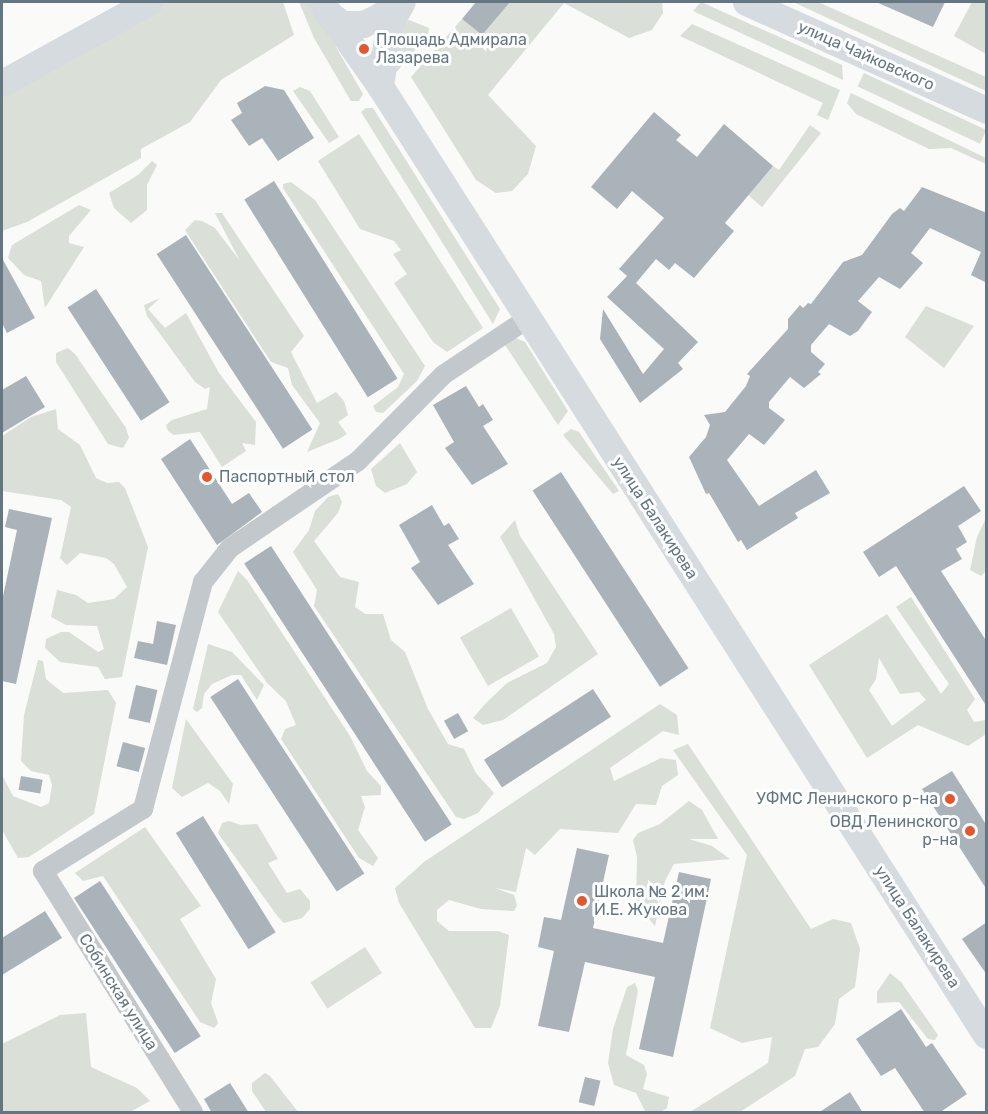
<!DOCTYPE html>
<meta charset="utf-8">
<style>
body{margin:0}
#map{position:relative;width:988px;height:1114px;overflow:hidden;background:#fafaf8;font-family:Rubik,sans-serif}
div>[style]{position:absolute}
.green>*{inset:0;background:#dadfd7;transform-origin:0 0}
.building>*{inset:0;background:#aab3b9;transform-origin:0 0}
.street>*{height:20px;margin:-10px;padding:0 10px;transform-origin:10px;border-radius:10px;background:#c3c8cc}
.secondary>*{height:27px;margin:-13.5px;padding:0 13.5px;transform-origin:13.5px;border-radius:13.5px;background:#d6dbdf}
.dots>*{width:16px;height:16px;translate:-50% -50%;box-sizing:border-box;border:3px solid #fff;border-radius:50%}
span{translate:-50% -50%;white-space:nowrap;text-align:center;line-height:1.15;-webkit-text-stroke:6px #fff;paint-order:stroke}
.poi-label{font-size:16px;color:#657683}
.left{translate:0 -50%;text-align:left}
.right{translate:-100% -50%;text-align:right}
.street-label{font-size:16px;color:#657683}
.frame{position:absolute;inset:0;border:3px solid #657683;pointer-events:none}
</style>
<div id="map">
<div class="green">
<div style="clip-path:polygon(164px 2px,283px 2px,294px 35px,221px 80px,190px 122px,141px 149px,141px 158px,27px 222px,2px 231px,2px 90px)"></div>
<div style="clip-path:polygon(299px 2px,310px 2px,363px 94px,359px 101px,351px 101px,314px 38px)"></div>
<div style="clip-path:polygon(502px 2px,662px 2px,663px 13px,652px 30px,629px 38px,564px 3px,488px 95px,536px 146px,528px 174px,512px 191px,496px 193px,476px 180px,411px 77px,462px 19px,482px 35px,506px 5px)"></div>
<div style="clip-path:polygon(701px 2px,842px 65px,843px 80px,693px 11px)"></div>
<div style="clip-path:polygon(793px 2px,818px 2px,986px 77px,986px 91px)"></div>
<div style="clip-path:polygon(972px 2px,986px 2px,986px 54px,954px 36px)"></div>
<div style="clip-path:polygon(409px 20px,429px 28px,428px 35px,394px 75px,402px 25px)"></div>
<div style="clip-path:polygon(692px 24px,840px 90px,828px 120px,817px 115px,823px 103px,680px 36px)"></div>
<div style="left:864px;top:73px;width:135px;height:15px;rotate:25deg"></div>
<div style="clip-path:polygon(300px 87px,310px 91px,339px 137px,329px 143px,293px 91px)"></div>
<div style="clip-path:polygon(851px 93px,986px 158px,986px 164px,951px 148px,929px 149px,856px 114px,847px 103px)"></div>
<div style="clip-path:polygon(366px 108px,373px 108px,500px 309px,493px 324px,361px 112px)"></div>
<div style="clip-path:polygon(810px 125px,821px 133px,762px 207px,748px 195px,773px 166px,779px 170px)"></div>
<div style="clip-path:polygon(359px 134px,483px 328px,447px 352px,433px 342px,394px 283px,407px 274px,393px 254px,401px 250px,394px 241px,360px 229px,318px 161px)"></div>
<div style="clip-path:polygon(152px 161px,157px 165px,147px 185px,147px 210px,131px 223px,114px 208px,109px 193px,138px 175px)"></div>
<div style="clip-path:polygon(291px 182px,315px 200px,425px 366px,417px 381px,383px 413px,376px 412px,373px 406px,398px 387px,404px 374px,283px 188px,283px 184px)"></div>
<div style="clip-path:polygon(79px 205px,91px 210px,69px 236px,69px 243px,84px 247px,45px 308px,41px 281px,24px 275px,8px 258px,12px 245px)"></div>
<div style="clip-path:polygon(215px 213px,222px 213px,304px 336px,291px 352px,317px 403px,336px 392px,344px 401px,348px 415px,338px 422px,347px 434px,339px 439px,307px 452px,320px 423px,292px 385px,288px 368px,271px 362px,185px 230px,195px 220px,202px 221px,215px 228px,240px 261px)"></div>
<div style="clip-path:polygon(160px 298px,148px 309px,165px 328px,186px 313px,219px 373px,256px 422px,255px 445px,242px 443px,246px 451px,222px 467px,200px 432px,174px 435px,168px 431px,166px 425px,172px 420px,207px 409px,210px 387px,205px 389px,195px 382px,147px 316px,144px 305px)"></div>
<div style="clip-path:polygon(926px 306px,974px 326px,944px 368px,905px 337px)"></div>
<div style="clip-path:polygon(509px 335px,525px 342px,568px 411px,558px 425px,501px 339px)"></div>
<div style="clip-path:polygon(68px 348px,75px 354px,126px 428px,129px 438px,123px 448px,108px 444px,56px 362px,56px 353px)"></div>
<div style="clip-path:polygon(56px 409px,58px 429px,80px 445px,96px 478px,107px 483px,119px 482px,125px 488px,148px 547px,122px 677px,105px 679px,98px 667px,60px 662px,45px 648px,46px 639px,61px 632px,69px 632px,98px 652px,104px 649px,97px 626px,66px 625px,51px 617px,57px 590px,76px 595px,88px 603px,114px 599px,127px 587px,114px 564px,106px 558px,80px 553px,67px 565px,60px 558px,71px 507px,61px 500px,2px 491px,2px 436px,31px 417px)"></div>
<div style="clip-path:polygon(571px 429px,579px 432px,619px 491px,613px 494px,563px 435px)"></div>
<div style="clip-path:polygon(400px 443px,417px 472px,407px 484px,385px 493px,376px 486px,371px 469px)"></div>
<div style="clip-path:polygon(338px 494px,342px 502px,338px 513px,314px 541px,340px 577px,359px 582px,355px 607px,365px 614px,383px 614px,391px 640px,405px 652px,428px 709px,448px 744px,464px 749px,476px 773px,494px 793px,478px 813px,464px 819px,456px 817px,314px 606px,317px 590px,293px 552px,309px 530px,315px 511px,328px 497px)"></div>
<div style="clip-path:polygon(986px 518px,986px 571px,981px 576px,970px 570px,977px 537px)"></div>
<div style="clip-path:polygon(515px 520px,520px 536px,598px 654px,503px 720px,483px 725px,473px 718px,485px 704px,507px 683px,547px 663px,556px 647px,554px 634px,500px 537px)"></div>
<div style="clip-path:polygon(238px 571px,247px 580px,350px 736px,367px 771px,381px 786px,381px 795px,361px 796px,365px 807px,358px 830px,378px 858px,373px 866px,359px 858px,281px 739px,285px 729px,296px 725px,286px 701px,267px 683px,218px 612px)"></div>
<div style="clip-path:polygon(evenodd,911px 597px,975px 699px,967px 710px,974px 722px,986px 720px,986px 734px,968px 746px,918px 725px,867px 758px,809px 665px,887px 614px,941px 694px,949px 684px,896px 607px,911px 597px,879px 658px,900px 694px,919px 692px,926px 700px,892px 726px,869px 690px,876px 679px,879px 658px)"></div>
<div style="left:511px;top:608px;width:56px;height:59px;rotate:60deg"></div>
<div style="clip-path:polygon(208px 644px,232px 652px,264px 685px,257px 700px,241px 675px,232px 675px,212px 684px,204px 694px,202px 708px,197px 712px,193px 709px)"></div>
<div style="clip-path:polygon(38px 660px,43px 661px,46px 679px,63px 693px,108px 690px,116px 703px,94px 814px,29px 857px,18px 858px,2px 830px,2px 775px,13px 796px,41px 807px,49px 803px,52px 785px,49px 775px,31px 771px,21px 761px,24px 715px)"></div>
<div style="clip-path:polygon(660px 704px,677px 715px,679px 735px,663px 731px,610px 768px,614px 781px,661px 758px,676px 760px,678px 775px,662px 786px,656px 805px,636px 804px,618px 833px,560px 829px,535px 855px,526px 848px,516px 892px,495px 888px,514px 895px,517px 905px,514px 911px,481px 909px,449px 900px,437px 910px,437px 921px,449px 931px,498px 931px,509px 935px,500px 1006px,491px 1028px,475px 1028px,399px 903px,395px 888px,424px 862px)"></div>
<div style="clip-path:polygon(186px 719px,233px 784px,229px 804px,220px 791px,208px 783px,182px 797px,172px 788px)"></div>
<div style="clip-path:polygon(688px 744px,811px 929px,833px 919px,851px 923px,860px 949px,855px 987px,839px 999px,835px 1024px,818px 1047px,805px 1049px,795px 1076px,740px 1112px,690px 1112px,768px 1063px,772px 1037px,742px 1043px,710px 1028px,747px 855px,673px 750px)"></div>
<div style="clip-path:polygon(689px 801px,702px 810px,718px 839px,689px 839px,712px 846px,730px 859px,674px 864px,665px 881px,655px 926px,636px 904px,637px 857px,633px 840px,638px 833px,660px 824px)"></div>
<div style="clip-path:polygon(229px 821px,241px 825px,257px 824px,278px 859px,268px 863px,287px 893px,300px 889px,310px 901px,310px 909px,302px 918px,284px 923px,278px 917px,218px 833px,222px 823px)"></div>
<div style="clip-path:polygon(145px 827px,201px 906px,180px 919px,216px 979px,211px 1003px,218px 1023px,214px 1028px,200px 1022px,103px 876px,83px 881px,75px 873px)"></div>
<div style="left:365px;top:947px;width:31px;height:65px;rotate:57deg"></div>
<div style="clip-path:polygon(890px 973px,901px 982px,938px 1035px,935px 1040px,928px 1039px,899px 1002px,877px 1003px,877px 992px)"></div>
<div style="clip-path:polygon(635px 983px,638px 991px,626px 1055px,644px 1065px,647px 1074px,643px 1089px,669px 1097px,667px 1108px,661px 1112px,645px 1111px,636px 1093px,614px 1085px,608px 1063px,613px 1029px,627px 987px)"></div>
<div style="clip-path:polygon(86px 1013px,91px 1067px,137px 1088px,150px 1101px,130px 1112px,2px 1112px,2px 1044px,60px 1015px)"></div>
<div style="clip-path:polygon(265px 1073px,270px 1076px,298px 1112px,266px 1112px,252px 1091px,252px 1083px)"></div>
</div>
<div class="building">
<div style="clip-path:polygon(476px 2px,510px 2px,482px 35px,462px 19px)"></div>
<div style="clip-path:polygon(876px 2px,945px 2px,933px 27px)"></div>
<div style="clip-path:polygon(265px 86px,284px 90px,314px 138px,278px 161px,262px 138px,249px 146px,231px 120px,242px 113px,237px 103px)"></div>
<div style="clip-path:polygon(654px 112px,681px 135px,676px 140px,697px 157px,724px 124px,773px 166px,725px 223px,734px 231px,694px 278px,675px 263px,669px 270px,656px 259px,636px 283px,698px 342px,678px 363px,683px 369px,640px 403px,600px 339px,603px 309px,643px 374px,664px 349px,607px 297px,627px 276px,619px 269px,664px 218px,632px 191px,617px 209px,591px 187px)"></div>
<div style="left:274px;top:181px;width:233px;height:35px;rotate:58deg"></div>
<div style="clip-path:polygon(922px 187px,987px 213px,987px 283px,971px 275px,981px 252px,930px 228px,911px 253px,923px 263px,900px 289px,879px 277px,858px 301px,872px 312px,858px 331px,850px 336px,829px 324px,811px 345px,811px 352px,825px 364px,818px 372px,821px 374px,804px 388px,790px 377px,769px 402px,769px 408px,785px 420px,764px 445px,749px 434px,727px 460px,759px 506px,816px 470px,830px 493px,795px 513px,798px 518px,747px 550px,741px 540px,738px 542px,709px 493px,706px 494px,689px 457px,706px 437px,710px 425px,704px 415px,725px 412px,746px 386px,750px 376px,747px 374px,788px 329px,788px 319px,800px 305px,803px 308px,808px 303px,811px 304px,843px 262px,862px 255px,892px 214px,900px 208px,904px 211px)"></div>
<div style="left:186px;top:235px;width:232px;height:35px;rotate:57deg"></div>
<div style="clip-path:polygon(2px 258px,35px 318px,7px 333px,2px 323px)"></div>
<div style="left:96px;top:289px;width:135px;height:34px;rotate:57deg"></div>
<div style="clip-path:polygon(26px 376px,45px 407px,2px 433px,2px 390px)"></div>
<div style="clip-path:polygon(466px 386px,479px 407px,483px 404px,493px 420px,483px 426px,508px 464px,472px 485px,445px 448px,454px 442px,433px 405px)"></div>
<div style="clip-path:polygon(190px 439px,232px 504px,249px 493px,262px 512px,217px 545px,161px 459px)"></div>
<div style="left:561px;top:472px;width:234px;height:34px;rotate:57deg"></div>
<div style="clip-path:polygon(964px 486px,981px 511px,958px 526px,967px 542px,956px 549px,962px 559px,941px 571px,987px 642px,987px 707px,896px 566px,879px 577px,863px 552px)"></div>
<div style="clip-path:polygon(432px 505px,444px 526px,449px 523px,459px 539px,448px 545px,474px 584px,438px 605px,411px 568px,420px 562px,399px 525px)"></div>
<div style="clip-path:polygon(9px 509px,52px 518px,16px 684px,2px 681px,2px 601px,17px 530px,5px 527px)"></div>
<div style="left:271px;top:546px;width:332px;height:32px;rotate:57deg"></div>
<div style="clip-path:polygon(157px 621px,176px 625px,167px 665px,134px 658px,138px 641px,153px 644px)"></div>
<div style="left:238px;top:679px;width:232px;height:33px;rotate:57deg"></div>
<div style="left:136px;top:685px;width:22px;height:34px;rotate:13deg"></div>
<div style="left:593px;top:689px;width:33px;height:130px;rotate:57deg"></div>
<div style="left:458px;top:713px;width:21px;height:16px;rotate:61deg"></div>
<div style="left:123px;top:742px;width:23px;height:25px;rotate:15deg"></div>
<div style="clip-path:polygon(952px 771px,987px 826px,987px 890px,922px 789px)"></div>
<div style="left:21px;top:776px;width:22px;height:14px;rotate:10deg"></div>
<div style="left:203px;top:816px;width:137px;height:32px;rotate:58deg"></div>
<div style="clip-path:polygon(577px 848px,609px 855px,593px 928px,663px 943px,679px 872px,711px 879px,673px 1057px,639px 1049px,655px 977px,585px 962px,569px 1032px,538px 1026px,554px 951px,538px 947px,544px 917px,561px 920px)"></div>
<div style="left:100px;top:881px;width:185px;height:31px;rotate:57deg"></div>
<div style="clip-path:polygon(45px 911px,62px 938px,2px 975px,2px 938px)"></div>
<div style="clip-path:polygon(987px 922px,987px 975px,962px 939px)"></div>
<div style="clip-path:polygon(901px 1009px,926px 1047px,932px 1043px,967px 1094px,939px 1113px,925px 1113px,895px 1068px,881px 1076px,856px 1039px)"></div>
<div style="left:585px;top:1077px;width:16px;height:26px;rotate:14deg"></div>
<div style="clip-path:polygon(230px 1083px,249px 1113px,212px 1113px,204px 1099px)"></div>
<div style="clip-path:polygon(850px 1092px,863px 1113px,818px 1113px)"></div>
</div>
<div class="street">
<div style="left:193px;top:1112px;width:284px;rotate:-121.9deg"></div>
<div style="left:43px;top:871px;width:118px;rotate:-31.8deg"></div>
<div style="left:143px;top:809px;width:235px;rotate:-75.2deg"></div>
<div style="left:203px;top:582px;width:43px;rotate:-51.5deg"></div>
<div style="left:230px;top:548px;width:155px;rotate:-34.2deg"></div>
<div style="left:358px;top:461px;width:121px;rotate:-45.3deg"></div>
<div style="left:443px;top:375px;width:101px;rotate:-33.7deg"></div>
</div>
<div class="secondary">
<div style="left:321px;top:2px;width:103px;rotate:54.9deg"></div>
<div style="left:380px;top:86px;width:1126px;rotate:57.44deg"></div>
<div style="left:746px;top:2px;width:263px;rotate:24.2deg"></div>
<div style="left:327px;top:13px;width:19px;rotate:35deg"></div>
<div style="left:343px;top:24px;width:20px"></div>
<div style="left:363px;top:24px;width:19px;rotate:-25deg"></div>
<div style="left:380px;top:16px;width:21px;rotate:-43deg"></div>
<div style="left:2px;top:83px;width:168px;rotate:-28.9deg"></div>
<div style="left:380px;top:86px;width:62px;rotate:-81.6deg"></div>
<div style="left:389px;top:25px;width:26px;rotate:-61deg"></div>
</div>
<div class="dots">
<div style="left:364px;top:49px;background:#e4572e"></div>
<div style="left:207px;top:477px;background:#e4572e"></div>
<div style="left:950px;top:799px;background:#e4572e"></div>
<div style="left:970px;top:831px;background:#e4572e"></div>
<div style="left:582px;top:901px;background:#e4572e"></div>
</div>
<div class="poi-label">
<span class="left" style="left:376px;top:49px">Площадь Адмирала<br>Лазарева</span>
<span class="left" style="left:219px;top:477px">Паспортный стол</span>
<span class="right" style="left:938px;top:799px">УФМС Ленинского р-на</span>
<span class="right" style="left:958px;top:831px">ОВД Ленинского<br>р-на</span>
<span class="left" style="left:594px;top:901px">Школа № 2 им.<br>И.Е. Жукова</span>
</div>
<div class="street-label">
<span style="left:866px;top:56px;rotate:24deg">улица Чайковского</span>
<span style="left:655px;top:518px;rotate:57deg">улица Балакирева</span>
<span style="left:917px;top:927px;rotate:57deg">улица Балакирева</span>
<span style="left:118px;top:992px;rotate:58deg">Собинская улица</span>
</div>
<div class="frame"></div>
</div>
